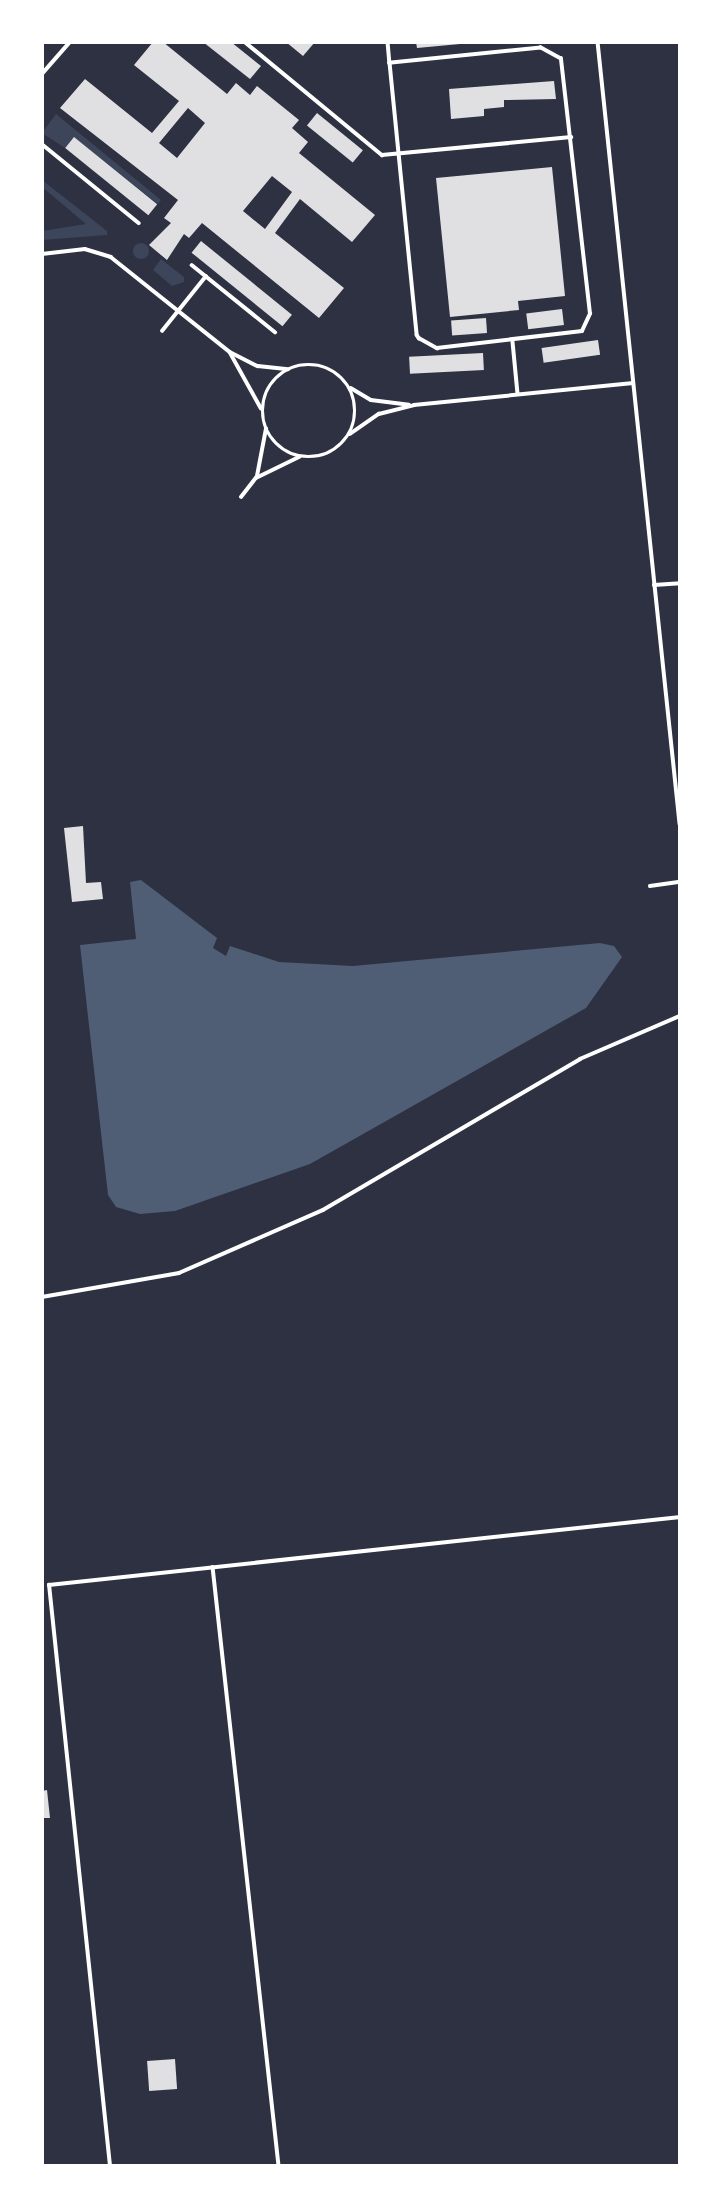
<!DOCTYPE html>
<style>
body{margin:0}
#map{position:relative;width:722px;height:2208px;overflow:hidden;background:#2d3142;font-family:"Nunito Sans",sans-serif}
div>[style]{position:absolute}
.green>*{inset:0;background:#3c4559}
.round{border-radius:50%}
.water>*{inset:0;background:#4f5d75}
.building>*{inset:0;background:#e0e0e3;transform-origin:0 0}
.service>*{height:3.5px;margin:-1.75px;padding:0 1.75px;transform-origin:1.75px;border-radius:1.75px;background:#fff}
.service>.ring{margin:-1.75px;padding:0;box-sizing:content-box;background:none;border:3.5px solid #fff;border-radius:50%}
span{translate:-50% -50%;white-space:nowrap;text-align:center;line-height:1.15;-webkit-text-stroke:7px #fff;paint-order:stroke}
.frame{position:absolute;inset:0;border:44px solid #fff;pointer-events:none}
</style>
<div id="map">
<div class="green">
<div style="clip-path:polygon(56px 114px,161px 200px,158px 204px,74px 138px,65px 148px,42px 133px)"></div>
<div style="clip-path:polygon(42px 180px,107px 231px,107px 235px,42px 240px,42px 231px,86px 224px,42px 187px)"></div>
<div class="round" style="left:133px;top:243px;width:16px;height:16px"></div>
<div style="clip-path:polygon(161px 259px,184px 277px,184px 282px,172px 286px,153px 270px)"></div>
</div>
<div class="water">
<div style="clip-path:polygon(141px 880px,217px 938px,213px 948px,226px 956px,230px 946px,279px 962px,353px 966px,600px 943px,614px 946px,622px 957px,586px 1008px,310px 1164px,175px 1211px,140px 1214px,116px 1207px,108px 1195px,80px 945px,136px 939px,130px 882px)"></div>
</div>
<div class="building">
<div style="clip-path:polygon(evenodd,153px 42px,163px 42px,227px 94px,236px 83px,250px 95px,257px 86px,299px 120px,292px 128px,308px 142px,299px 153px,375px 215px,352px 242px,300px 199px,275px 233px,344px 288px,319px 318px,202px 223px,189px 238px,184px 234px,167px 260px,149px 245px,171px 223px,164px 218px,178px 200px,60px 108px,85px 79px,152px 133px,179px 101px,134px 65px,153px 42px,188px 108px,205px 123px,177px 158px,159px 143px,188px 108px,153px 42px,272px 176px,292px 192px,265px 229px,243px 211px,272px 176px)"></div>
<div style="clip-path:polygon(203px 42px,231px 42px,261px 66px,250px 79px)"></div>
<div style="clip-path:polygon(286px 42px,315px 42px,303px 56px)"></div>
<div style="clip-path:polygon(416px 42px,459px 42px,460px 44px,417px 48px)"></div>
<div style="clip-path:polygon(554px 81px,556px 99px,504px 100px,504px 107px,484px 109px,484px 116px,451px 119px,449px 89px)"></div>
<div style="left:317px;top:113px;width:59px;height:16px;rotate:39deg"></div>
<div style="left:74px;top:137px;width:107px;height:14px;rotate:39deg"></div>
<div style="clip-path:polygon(552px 167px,565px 296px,518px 301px,519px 310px,450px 317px,436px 178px)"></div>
<div style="left:201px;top:241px;width:117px;height:15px;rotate:39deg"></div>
<div style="left:562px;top:309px;width:16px;height:36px;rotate:83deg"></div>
<div style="left:486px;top:318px;width:15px;height:35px;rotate:86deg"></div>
<div style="left:598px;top:340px;width:15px;height:57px;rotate:82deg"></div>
<div style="left:483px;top:353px;width:17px;height:74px;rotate:87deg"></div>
<div style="clip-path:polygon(83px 826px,86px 883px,101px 882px,103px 899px,72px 902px,64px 828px)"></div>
<div style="clip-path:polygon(47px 1790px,50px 1818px,42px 1818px,42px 1791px)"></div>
<div style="left:175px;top:2059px;width:30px;height:28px;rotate:86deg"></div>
</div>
<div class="service">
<div style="left:245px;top:42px;width:178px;rotate:39.5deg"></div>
<div style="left:382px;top:155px;width:190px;rotate:-5.4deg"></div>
<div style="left:388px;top:42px;width:21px;rotate:85deg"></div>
<div style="left:390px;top:63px;width:273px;rotate:84.3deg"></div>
<div style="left:417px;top:335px;width:4px;rotate:56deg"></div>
<div style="left:419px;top:338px;width:21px;rotate:29deg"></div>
<div style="left:437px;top:348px;width:146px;rotate:-6.7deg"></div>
<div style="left:582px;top:331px;width:19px;rotate:-65deg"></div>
<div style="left:590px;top:314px;width:257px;rotate:-96.5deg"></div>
<div style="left:561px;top:59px;width:23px;rotate:-151deg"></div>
<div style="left:541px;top:48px;width:152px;rotate:174.3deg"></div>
<div style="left:598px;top:42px;width:786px;rotate:84.01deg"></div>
<div style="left:42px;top:74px;width:43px;rotate:-48.8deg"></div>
<div style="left:42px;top:144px;width:125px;rotate:39.2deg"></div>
<div style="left:42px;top:254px;width:43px;rotate:-6.6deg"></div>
<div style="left:85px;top:249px;width:27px;rotate:17deg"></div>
<div style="left:111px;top:257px;width:152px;rotate:38.6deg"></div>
<div style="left:230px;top:352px;width:31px;rotate:27deg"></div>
<div style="left:258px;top:366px;width:30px;rotate:6deg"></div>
<div style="left:192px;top:265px;width:107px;rotate:38.9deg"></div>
<div style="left:162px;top:331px;width:70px;rotate:-51.3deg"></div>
<div style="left:513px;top:342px;width:52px;rotate:84.5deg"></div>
<div style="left:231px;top:354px;width:62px;rotate:60.9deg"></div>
<div class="ring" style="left:263px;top:365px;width:88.5px;height:88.5px"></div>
<div style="left:351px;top:388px;width:23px;rotate:31deg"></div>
<div style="left:371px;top:400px;width:38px;rotate:7deg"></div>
<div style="left:350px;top:434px;width:35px;rotate:-35deg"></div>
<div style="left:379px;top:414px;width:36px;rotate:-14deg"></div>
<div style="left:414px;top:405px;width:220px;rotate:-5.7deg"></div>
<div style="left:257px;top:476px;width:48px;rotate:-79.2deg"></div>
<div style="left:241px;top:497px;width:24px;rotate:-52deg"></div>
<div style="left:256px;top:478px;width:48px;rotate:-26deg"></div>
<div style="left:654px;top:585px;width:26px;rotate:-4deg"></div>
<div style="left:650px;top:886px;width:30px;rotate:-8deg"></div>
<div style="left:42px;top:1297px;width:139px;rotate:-9.9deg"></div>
<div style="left:179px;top:1273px;width:157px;rotate:-23.6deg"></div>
<div style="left:323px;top:1210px;width:298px;rotate:-30.4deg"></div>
<div style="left:580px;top:1059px;width:109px;rotate:-23.3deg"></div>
<div style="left:213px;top:1567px;width:603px;rotate:83.71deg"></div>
<div style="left:110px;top:2166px;width:584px;rotate:-95.99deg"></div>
<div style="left:49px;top:1585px;width:635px;rotate:-6.15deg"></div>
</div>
<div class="frame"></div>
</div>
